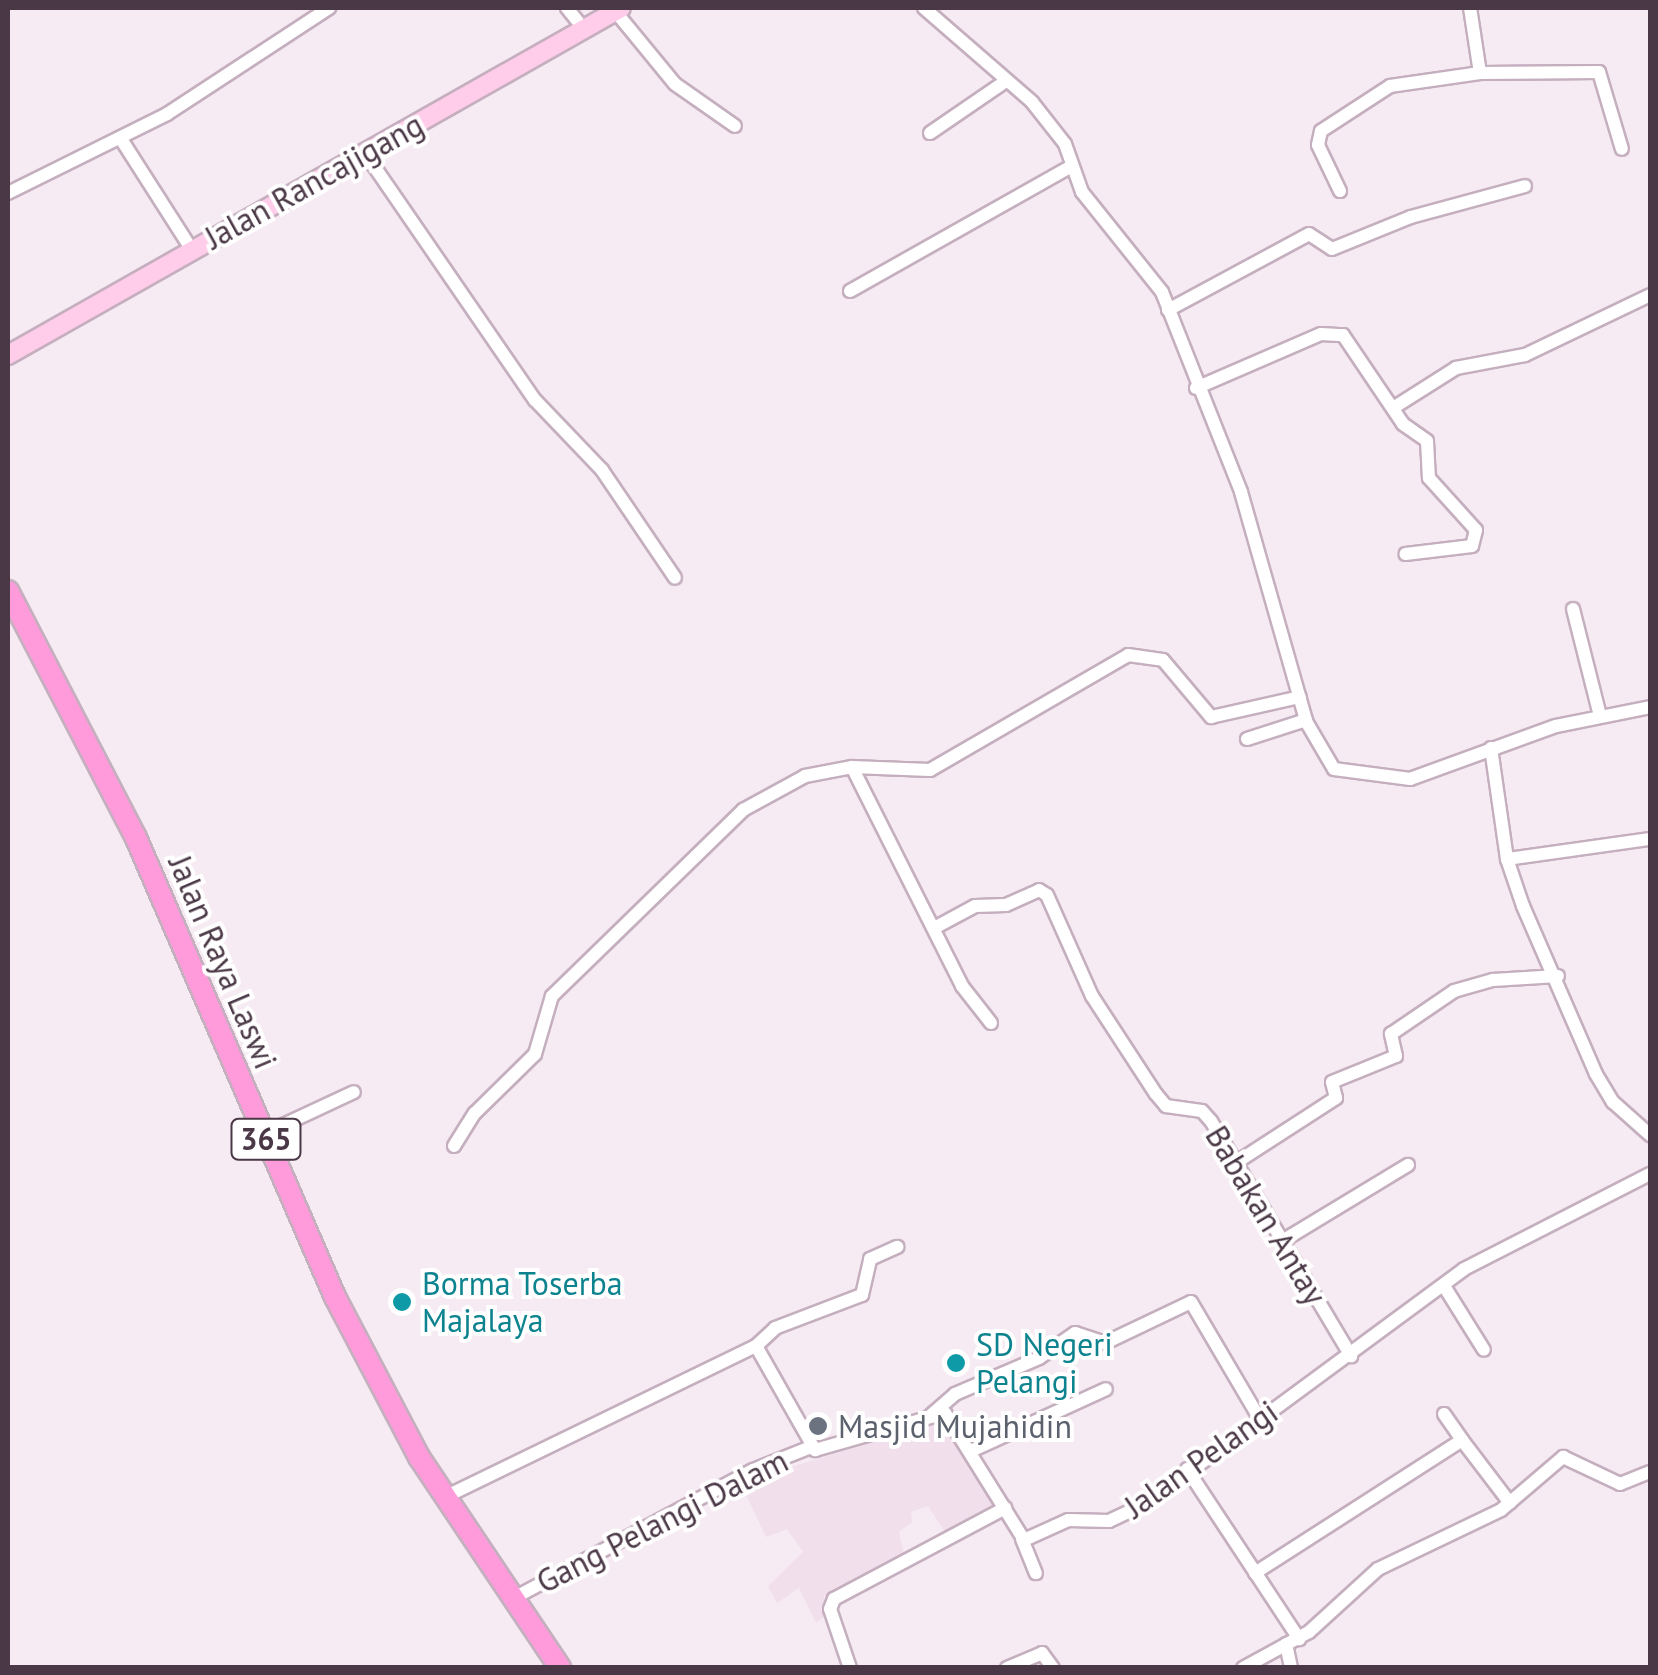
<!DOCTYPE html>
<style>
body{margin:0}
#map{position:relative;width:1658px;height:1675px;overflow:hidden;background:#f6ebf2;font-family:"PT Sans",sans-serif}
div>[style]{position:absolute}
.residential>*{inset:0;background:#f1dfeb}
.roads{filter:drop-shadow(2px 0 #c5afbf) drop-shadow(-2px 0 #c5afbf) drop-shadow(0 2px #c5afbf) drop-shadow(0 -2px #c5afbf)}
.street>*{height:12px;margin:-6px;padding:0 6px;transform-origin:6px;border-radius:6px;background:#fff}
.secondary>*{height:18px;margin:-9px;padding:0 9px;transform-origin:9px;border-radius:9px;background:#ffccea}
.primary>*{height:20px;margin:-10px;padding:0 10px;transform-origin:10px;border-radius:10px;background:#ff9bdb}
.dots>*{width:28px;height:28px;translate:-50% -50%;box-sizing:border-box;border:5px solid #fff;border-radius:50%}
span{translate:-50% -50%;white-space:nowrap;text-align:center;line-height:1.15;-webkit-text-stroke:8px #fff;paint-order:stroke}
.shield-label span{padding:2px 8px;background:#fff;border:2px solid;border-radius:8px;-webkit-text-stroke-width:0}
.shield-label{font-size:30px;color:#4b3846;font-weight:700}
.street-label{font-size:32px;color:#4b3846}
.culture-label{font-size:32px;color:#0d838f}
.left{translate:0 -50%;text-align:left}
.worship-label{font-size:32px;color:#5b616d}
.frame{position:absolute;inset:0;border:10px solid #4b3846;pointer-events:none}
</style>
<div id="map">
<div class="residential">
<div style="clip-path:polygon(945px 1421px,994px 1505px,947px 1535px,928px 1506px,911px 1512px,912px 1522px,899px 1532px,904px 1555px,824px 1597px,824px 1617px,816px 1623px,799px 1588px,777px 1603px,768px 1586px,803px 1552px,787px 1529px,766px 1537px,740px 1482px)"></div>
</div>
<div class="roads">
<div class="street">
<div style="left:567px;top:8px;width:26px;rotate:51deg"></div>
<div style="left:924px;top:8px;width:143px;rotate:41deg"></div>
<div style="left:1032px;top:102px;width:53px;rotate:51.8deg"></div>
<div style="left:1065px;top:144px;width:51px;rotate:70.5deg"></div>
<div style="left:1082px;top:192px;width:128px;rotate:51.3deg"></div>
<div style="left:1162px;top:292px;width:215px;rotate:68.4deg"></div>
<div style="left:1241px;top:492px;width:240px;rotate:74.1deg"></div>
<div style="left:1307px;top:723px;width:53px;rotate:59.6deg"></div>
<div style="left:1334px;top:769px;width:77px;rotate:7.5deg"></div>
<div style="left:1410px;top:779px;width:155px;rotate:-20deg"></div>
<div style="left:1556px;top:726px;width:96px;rotate:-11.4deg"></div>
<div style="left:615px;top:11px;width:94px;rotate:50.6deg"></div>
<div style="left:675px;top:84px;width:73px;rotate:35deg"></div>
<div style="left:1480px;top:73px;width:119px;rotate:-0.5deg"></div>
<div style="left:1599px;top:72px;width:80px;rotate:73.4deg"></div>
<div style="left:930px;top:133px;width:92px;rotate:-34.4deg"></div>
<div style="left:121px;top:139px;width:132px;rotate:57.4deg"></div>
<div style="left:365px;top:153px;width:300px;rotate:55.5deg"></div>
<div style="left:535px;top:400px;width:97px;rotate:46.3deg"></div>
<div style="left:602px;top:470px;width:130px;rotate:55.9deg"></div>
<div style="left:1340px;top:191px;width:51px;rotate:-115.6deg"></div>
<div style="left:1318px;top:145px;width:14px;rotate:-78deg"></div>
<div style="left:1321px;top:131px;width:82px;rotate:-33.1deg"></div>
<div style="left:1390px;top:86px;width:91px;rotate:-8.2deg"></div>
<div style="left:1480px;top:73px;width:66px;rotate:-98.7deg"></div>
<div style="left:8px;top:193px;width:178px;rotate:-26.4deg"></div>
<div style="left:167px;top:114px;width:194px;rotate:-33.2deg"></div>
<div style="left:850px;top:291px;width:255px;rotate:-29.4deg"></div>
<div style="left:1168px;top:310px;width:160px;rotate:-28.3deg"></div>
<div style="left:1309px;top:234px;width:27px;rotate:33deg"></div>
<div style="left:1332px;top:249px;width:85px;rotate:-22.1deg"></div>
<div style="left:1411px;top:217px;width:118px;rotate:-15.2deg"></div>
<div style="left:1196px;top:388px;width:136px;rotate:-23.4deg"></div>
<div style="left:1321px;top:334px;width:22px;rotate:3deg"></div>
<div style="left:1343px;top:335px;width:107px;rotate:56deg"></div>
<div style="left:1403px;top:424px;width:29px;rotate:35deg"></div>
<div style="left:1427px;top:441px;width:37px;rotate:87deg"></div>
<div style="left:1429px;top:478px;width:70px;rotate:47.9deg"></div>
<div style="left:1476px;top:530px;width:16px;rotate:104deg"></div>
<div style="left:1472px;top:546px;width:67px;rotate:173.2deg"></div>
<div style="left:1393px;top:408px;width:75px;rotate:-32.4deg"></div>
<div style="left:1456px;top:368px;width:70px;rotate:-10.7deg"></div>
<div style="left:1525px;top:355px;width:139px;rotate:-25.6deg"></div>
<div style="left:1573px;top:609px;width:110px;rotate:75.8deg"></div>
<div style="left:1247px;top:739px;width:62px;rotate:-17.9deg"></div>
<div style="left:1491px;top:748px;width:112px;rotate:81.8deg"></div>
<div style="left:1507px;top:859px;width:50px;rotate:71.2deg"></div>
<div style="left:1523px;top:906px;width:183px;rotate:66.5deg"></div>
<div style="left:1596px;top:1074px;width:33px;rotate:59deg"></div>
<div style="left:1613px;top:1102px;width:50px;rotate:41.7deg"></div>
<div style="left:852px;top:767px;width:245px;rotate:63.3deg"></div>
<div style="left:962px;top:986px;width:47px;rotate:51.9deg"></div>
<div style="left:1507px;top:859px;width:144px;rotate:-8deg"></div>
<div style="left:936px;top:927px;width:44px;rotate:-28.3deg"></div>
<div style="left:975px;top:906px;width:31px;rotate:-2deg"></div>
<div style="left:1006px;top:905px;width:36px;rotate:-24deg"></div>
<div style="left:1039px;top:890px;width:9px;rotate:32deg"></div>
<div style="left:1047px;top:895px;width:111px;rotate:66deg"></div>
<div style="left:1092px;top:996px;width:117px;rotate:56.9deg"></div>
<div style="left:1156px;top:1094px;width:16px;rotate:50deg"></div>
<div style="left:1166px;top:1106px;width:36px;rotate:8deg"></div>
<div style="left:1202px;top:1111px;width:13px;rotate:48deg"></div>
<div style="left:1211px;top:1121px;width:274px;rotate:59.2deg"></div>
<div style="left:264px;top:1134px;width:99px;rotate:-25deg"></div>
<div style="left:454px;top:1146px;width:39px;rotate:-58deg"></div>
<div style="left:475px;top:1113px;width:84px;rotate:-44.5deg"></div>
<div style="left:535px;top:1054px;width:60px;rotate:-73.7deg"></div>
<div style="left:552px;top:996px;width:267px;rotate:-44.2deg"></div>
<div style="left:743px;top:810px;width:71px;rotate:-28.7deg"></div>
<div style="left:805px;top:776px;width:48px;rotate:-10.8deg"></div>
<div style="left:852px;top:767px;width:78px;rotate:2.2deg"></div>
<div style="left:930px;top:770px;width:229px;rotate:-30.1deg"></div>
<div style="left:1128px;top:655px;width:35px;rotate:8deg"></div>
<div style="left:1163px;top:660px;width:75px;rotate:49.9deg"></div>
<div style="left:1211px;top:717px;width:91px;rotate:-12.7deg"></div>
<div style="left:1237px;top:1162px;width:118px;rotate:-32.9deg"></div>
<div style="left:1336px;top:1098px;width:16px;rotate:-104deg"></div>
<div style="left:1332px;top:1082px;width:69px;rotate:-22.1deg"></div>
<div style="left:1396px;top:1056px;width:23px;rotate:-103deg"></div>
<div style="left:1391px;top:1034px;width:76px;rotate:-34.3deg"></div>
<div style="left:1454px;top:991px;width:41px;rotate:-15.8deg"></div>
<div style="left:1493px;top:980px;width:65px;rotate:-3.5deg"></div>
<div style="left:1284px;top:1240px;width:145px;rotate:-31.2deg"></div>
<div style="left:1444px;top:1286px;width:75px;rotate:58deg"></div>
<div style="left:756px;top:1346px;width:26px;rotate:-43deg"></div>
<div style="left:775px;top:1328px;width:93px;rotate:-20.8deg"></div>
<div style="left:862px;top:1295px;width:37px;rotate:-77deg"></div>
<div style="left:870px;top:1259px;width:30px;rotate:-24deg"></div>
<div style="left:1444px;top:1414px;width:32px;rotate:55deg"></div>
<div style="left:931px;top:1415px;width:32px;rotate:-41deg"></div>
<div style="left:955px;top:1394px;width:91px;rotate:-23.2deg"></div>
<div style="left:1039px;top:1358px;width:44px;rotate:-34.8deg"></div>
<div style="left:1075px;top:1333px;width:32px;rotate:18deg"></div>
<div style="left:1105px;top:1343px;width:95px;rotate:-25.5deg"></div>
<div style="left:1191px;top:1302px;width:136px;rotate:59.5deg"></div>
<div style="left:973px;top:1450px;width:146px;rotate:-24.6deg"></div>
<div style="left:1187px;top:1469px;width:204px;rotate:56.6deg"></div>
<div style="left:447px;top:1496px;width:343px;rotate:-25.9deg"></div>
<div style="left:756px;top:1346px;width:120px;rotate:60.4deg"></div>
<div style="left:815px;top:1450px;width:135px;rotate:-15.9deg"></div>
<div style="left:945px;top:1413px;width:150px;rotate:58.1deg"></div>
<div style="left:1024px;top:1540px;width:48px;rotate:-24.4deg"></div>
<div style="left:1068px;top:1520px;width:41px;rotate:1.4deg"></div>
<div style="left:1109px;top:1521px;width:42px;rotate:-25.3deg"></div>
<div style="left:1147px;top:1503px;width:394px;rotate:-36.4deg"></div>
<div style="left:1464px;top:1269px;width:209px;rotate:-27.1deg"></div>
<div style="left:1022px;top:1539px;width:37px;rotate:68deg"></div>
<div style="left:1255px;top:1573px;width:246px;rotate:-32.7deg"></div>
<div style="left:1462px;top:1440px;width:79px;rotate:52.7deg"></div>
<div style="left:514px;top:1598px;width:271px;rotate:-28.2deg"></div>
<div style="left:753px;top:1470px;width:62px;rotate:-21.6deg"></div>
<div style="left:1286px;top:1644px;width:25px;rotate:78deg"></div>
<div style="left:850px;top:1668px;width:62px;rotate:-108.7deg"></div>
<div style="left:830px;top:1609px;width:11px;rotate:-68deg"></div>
<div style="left:834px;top:1599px;width:194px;rotate:-28deg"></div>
<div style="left:1007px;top:1668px;width:38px;rotate:-23deg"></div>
<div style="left:1042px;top:1653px;width:19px;rotate:54deg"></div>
<div style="left:1243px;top:1668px;width:75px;rotate:-28.6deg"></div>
<div style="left:1309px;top:1632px;width:93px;rotate:-42.4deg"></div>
<div style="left:1378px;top:1569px;width:136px;rotate:-25.6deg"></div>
<div style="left:1501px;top:1510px;width:82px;rotate:-40.5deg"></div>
<div style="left:1563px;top:1457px;width:63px;rotate:25.3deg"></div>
<div style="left:1620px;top:1484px;width:32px;rotate:-22deg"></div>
</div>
<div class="secondary">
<div style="left:8px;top:355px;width:704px;rotate:-29.51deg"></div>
</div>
<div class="primary">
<div style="left:8px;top:591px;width:278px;rotate:62.6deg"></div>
<div style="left:136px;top:838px;width:500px;rotate:66.56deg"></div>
<div style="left:335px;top:1297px;width:181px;rotate:62.3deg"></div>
<div style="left:419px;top:1457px;width:254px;rotate:56.2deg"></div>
</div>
</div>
<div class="dots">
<div style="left:402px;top:1302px;background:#0f9aa8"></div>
<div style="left:956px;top:1363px;background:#0f9aa8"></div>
<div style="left:818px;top:1426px;background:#6b7280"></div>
</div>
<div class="shield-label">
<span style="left:266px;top:1139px">365</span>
</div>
<div class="street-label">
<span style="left:314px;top:181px;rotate:-29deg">Jalan Rancajigang</span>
<span style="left:223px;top:962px;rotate:67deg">Jalan Raya Laswi</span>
<span style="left:1266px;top:1215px;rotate:59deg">Babakan Antay</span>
<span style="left:1201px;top:1459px;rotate:-35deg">Jalan Pelangi</span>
<span style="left:662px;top:1521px;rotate:-27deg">Gang Pelangi Dalam</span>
</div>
<div class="culture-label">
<span class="left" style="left:422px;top:1302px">Borma Toserba<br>Majalaya</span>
<span class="left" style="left:976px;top:1363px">SD Negeri<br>Pelangi</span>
</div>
<div class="worship-label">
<span class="left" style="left:838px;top:1426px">Masjid Mujahidin</span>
</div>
<div class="frame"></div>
</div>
